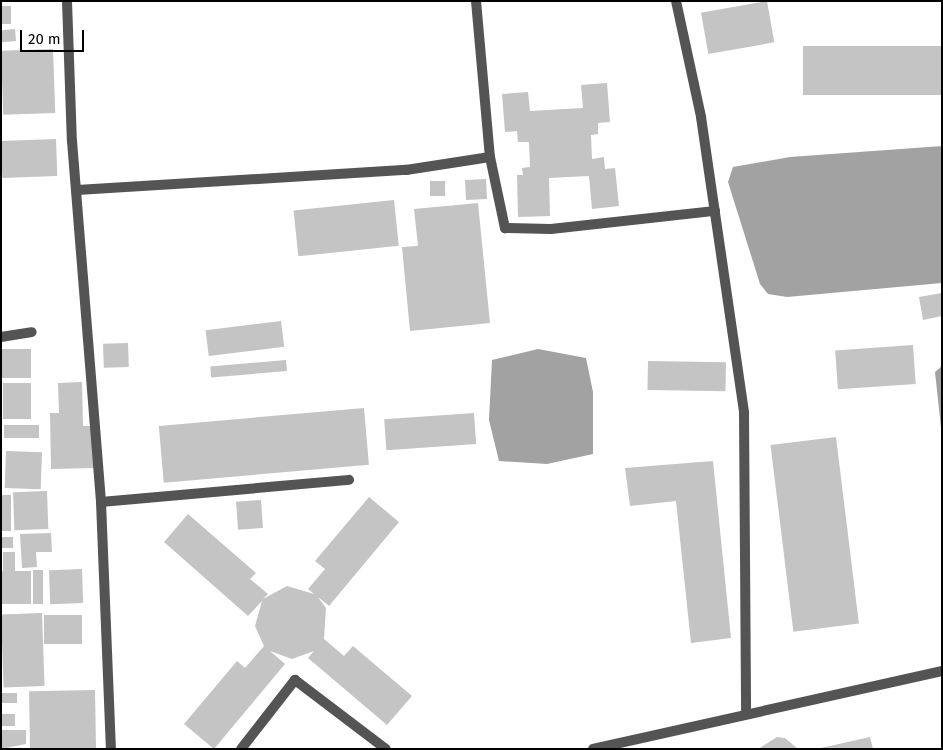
<!DOCTYPE html>
<style>
body{margin:0}
#map{position:relative;width:943px;height:750px;overflow:hidden;background:#fff;font-family:"Fira Sans",sans-serif}
div>[style]{position:absolute}
.water>*{inset:0;background:#a2a2a2}
.building>*{inset:0;background:#c4c4c4;transform-origin:0 0}
.service>*{height:10px;margin:-5px;padding:0 5px;transform-origin:5px;border-radius:5px;background:#545454}
.minor>*{height:10px;margin:-5px;padding:0 5px;transform-origin:5px;border-radius:5px;background:#545454}
span{translate:-50% -50%;white-space:nowrap;text-align:center;line-height:1.15;-webkit-text-stroke:4px #fff;paint-order:stroke}
.frame{position:absolute;inset:0;border:2px solid #000;pointer-events:none}
.scale{position:absolute;left:20px;top:30px;width:64px;height:22px;box-sizing:border-box;border:2px solid #000;border-top:0;padding-left:6px;font-size:15px;line-height:18px;white-space:nowrap;color:#000;-webkit-text-stroke:4px #fff;paint-order:stroke}
</style>
<div id="map">
<div class="water">
<div style="clip-path:polygon(942px 146px,942px 283px,787px 297px,768px 294px,760px 284px,728px 182px,733px 167px,790px 157px)"></div>
<div style="clip-path:polygon(538px 349px,586px 358px,593px 392px,593px 454px,547px 464px,499px 461px,489px 420px,492px 360px)"></div>
<div style="clip-path:polygon(942px 366px,942px 437px,935px 372px)"></div>
</div>
<div class="building">
<div style="left:767px;top:1px;width:42px;height:67px;rotate:80deg"></div>
<div style="left:1px;top:6px;width:10px;height:18px"></div>
<div style="left:15px;top:29px;width:12px;height:14px;rotate:85deg"></div>
<div style="left:942px;top:46px;width:49px;height:139px;rotate:90deg"></div>
<div style="left:53px;top:49px;width:64px;height:52px;rotate:88deg"></div>
<div style="clip-path:polygon(607px 83px,610px 122px,598px 123px,598px 134px,591px 135px,592px 159px,604px 157px,605px 169px,615px 168px,619px 206px,592px 209px,589px 176px,549px 178px,550px 216px,518px 217px,517px 175px,523px 175px,522px 168px,530px 167px,529px 142px,518px 142px,517px 131px,505px 132px,502px 94px,528px 92px,530px 111px,583px 108px,581px 85px)"></div>
<div style="left:56px;top:139px;width:37px;height:55px;rotate:88deg"></div>
<div style="left:486px;top:179px;width:20px;height:21px;rotate:87deg"></div>
<div style="left:445px;top:181px;width:15px;height:15px;rotate:90deg"></div>
<div style="left:394px;top:200px;width:46px;height:101px;rotate:84deg"></div>
<div style="clip-path:polygon(478px 203px,490px 323px,410px 331px,402px 247px,418px 246px,414px 209px)"></div>
<div style="clip-path:polygon(942px 293px,942px 316px,923px 320px,919px 297px)"></div>
<div style="left:281px;top:321px;width:26px;height:76px;rotate:83deg"></div>
<div style="left:128px;top:343px;width:24px;height:25px;rotate:88deg"></div>
<div style="left:913px;top:345px;width:39px;height:78px;rotate:86deg"></div>
<div style="left:1px;top:349px;width:30px;height:29px"></div>
<div style="left:286px;top:360px;width:11px;height:76px;rotate:85deg"></div>
<div style="left:648px;top:361px;width:78px;height:29px;rotate:1deg"></div>
<div style="clip-path:polygon(82px 382px,83px 426px,95px 426px,96px 468px,51px 469px,50px 413px,59px 413px,58px 383px)"></div>
<div style="left:3px;top:383px;width:28px;height:36px"></div>
<div style="left:364px;top:408px;width:57px;height:206px;rotate:85deg"></div>
<div style="left:474px;top:413px;width:31px;height:90px;rotate:86deg"></div>
<div style="left:39px;top:425px;width:13px;height:35px;rotate:90deg"></div>
<div style="left:836px;top:437px;width:188px;height:66px;rotate:83deg"></div>
<div style="left:6px;top:451px;width:36px;height:37px;rotate:2deg"></div>
<div style="clip-path:polygon(713px 461px,731px 638px,691px 643px,676px 501px,630px 506px,625px 468px)"></div>
<div style="left:47px;top:491px;width:38px;height:34px;rotate:88deg"></div>
<div style="left:1px;top:495px;width:10px;height:36px"></div>
<div style="clip-path:polygon(369px 497px,399px 522px,329px 606px,318px 597px,326px 608px,324px 639px,344px 656px,353px 646px,412px 696px,387px 725px,308px 658px,314px 651px,292px 659px,270px 651px,285px 664px,214px 749px,184px 724px,237px 661px,245px 668px,264px 646px,255px 626px,262px 601px,248px 616px,164px 542px,188px 514px,256px 573px,250px 579px,268px 594px,263px 599px,287px 586px,314px 594px,308px 589px,325px 569px,315px 561px)"></div>
<div style="left:261px;top:500px;width:28px;height:25px;rotate:86deg"></div>
<div style="clip-path:polygon(51px 533px,52px 552px,36px 552px,37px 567px,22px 568px,20px 534px)"></div>
<div style="left:1px;top:537px;width:12px;height:11px"></div>
<div style="left:15px;top:552px;width:19px;height:12px;rotate:90deg"></div>
<div style="left:82px;top:569px;width:34px;height:33px;rotate:88deg"></div>
<div style="left:33px;top:570px;width:10px;height:34px"></div>
<div style="left:31px;top:571px;width:33px;height:29px;rotate:90deg"></div>
<div style="left:42px;top:613px;width:73px;height:41px;rotate:88deg"></div>
<div style="left:82px;top:615px;width:29px;height:38px;rotate:90deg"></div>
<div style="left:95px;top:690px;width:59px;height:66px;rotate:89deg"></div>
<div style="left:1px;top:693px;width:16px;height:10px"></div>
<div style="left:1px;top:714px;width:14px;height:12px"></div>
<div style="clip-path:polygon(1px 730px,26px 730px,26px 744px,1px 749px)"></div>
<div style="clip-path:polygon(777px 737px,785px 738px,798px 749px,758px 749px)"></div>
<div style="clip-path:polygon(870px 737px,873px 749px,821px 749px,821px 748px)"></div>
</div>
<div class="service">
<div style="left:67px;top:1px;width:140px;rotate:88deg"></div>
<div style="left:72px;top:141px;width:362px;rotate:85.4deg"></div>
<div style="left:101px;top:502px;width:247px;rotate:87.7deg"></div>
<div style="left:476px;top:1px;width:157px;rotate:84.9deg"></div>
<div style="left:490px;top:157px;width:73px;rotate:78.1deg"></div>
<div style="left:505px;top:228px;width:46px;rotate:1.2deg"></div>
<div style="left:551px;top:229px;width:165px;rotate:-6.3deg"></div>
<div style="left:676px;top:1px;width:119px;rotate:77.8deg"></div>
<div style="left:701px;top:117px;width:299px;rotate:81.7deg"></div>
<div style="left:744px;top:413px;width:301px;rotate:89.6deg"></div>
<div style="left:406px;top:170px;width:85px;rotate:-8.8deg"></div>
<div style="left:101px;top:502px;width:249px;rotate:-5.1deg"></div>
<div style="left:241px;top:749px;width:88px;rotate:-52deg"></div>
<div style="left:295px;top:680px;width:114px;rotate:37.2deg"></div>
<div style="left:593px;top:749px;width:358px;rotate:-12.6deg"></div>
</div>
<div class="minor">
<div style="left:77px;top:190px;width:330px;rotate:-3.5deg"></div>
<div style="left:1px;top:337px;width:31px;rotate:-9deg"></div>
</div>
<div class="frame"></div>
<div class="scale">20 m</div>
</div>
